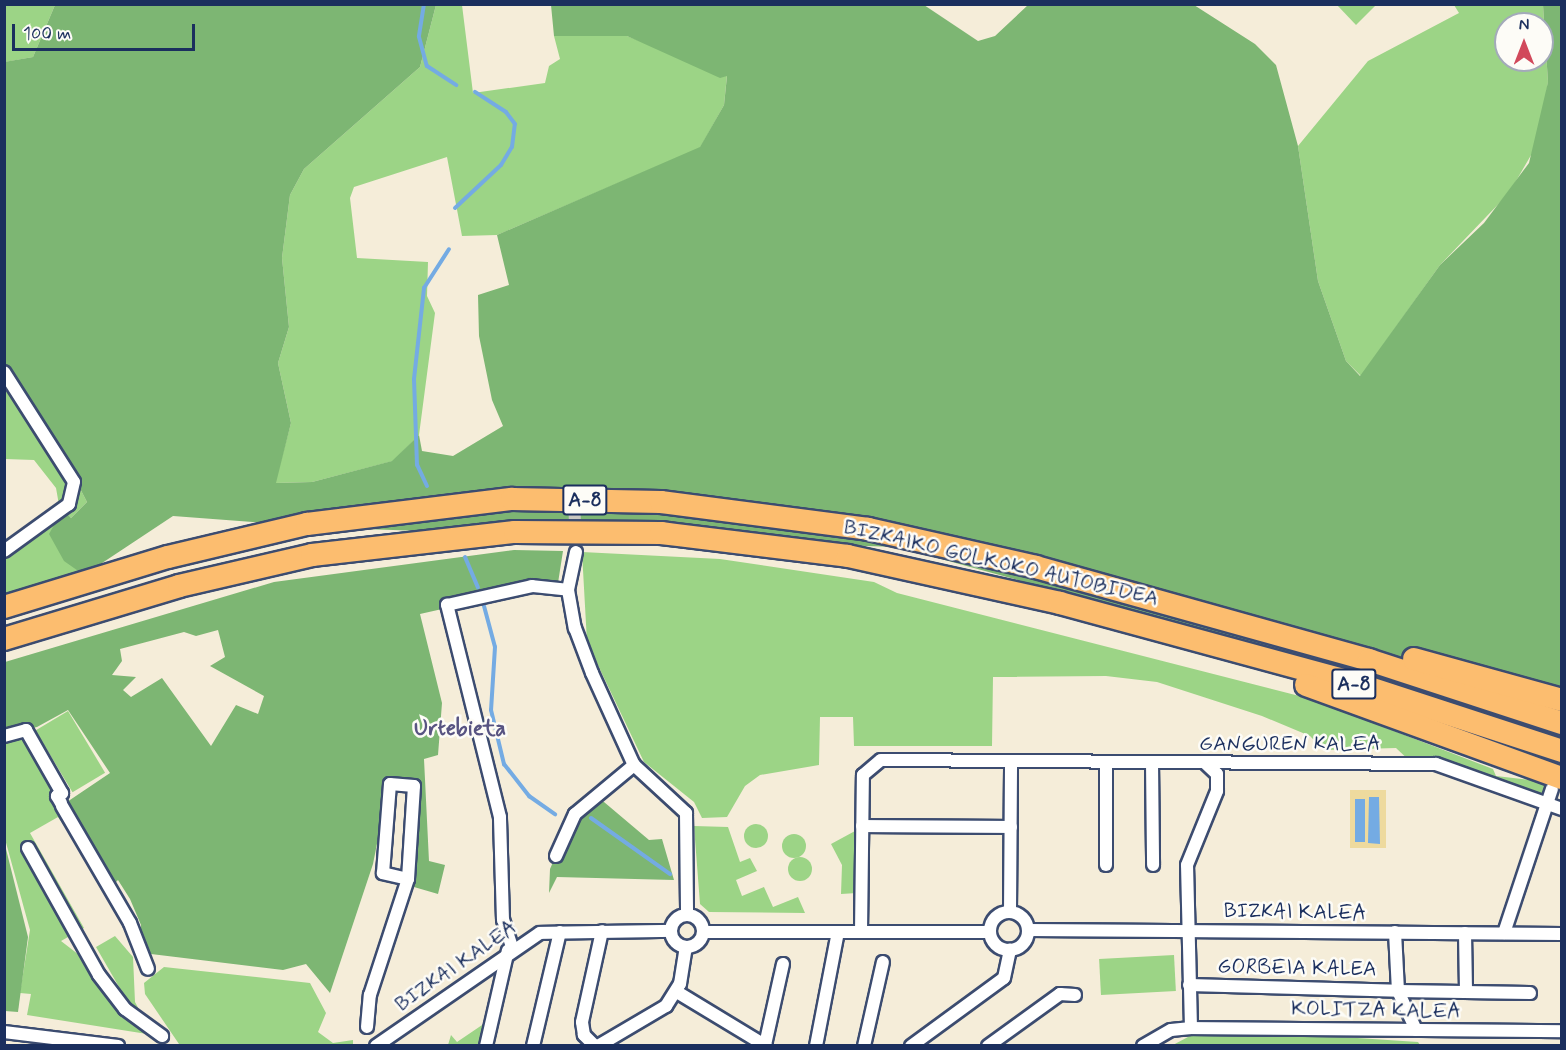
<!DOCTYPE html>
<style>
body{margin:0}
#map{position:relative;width:1566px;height:1050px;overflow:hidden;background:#f5edd9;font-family:Mynerve,sans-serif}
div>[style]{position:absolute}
.green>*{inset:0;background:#9cd486;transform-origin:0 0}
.round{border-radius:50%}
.forest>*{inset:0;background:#7db673}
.sand>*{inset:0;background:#eeda9e;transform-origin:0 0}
.water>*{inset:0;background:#74abe3;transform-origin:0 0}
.stream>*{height:4px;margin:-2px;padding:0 2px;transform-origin:2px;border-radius:2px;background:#74abe3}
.street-tunnel>*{height:12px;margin-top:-6px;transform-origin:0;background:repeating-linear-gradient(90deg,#c9c7c0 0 12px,transparent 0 18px)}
.roads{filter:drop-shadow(2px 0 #3c4c70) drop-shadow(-2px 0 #3c4c70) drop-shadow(0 2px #3c4c70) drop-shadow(0 -2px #3c4c70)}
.street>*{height:12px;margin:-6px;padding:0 6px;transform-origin:6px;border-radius:6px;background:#fff}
.street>.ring{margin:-6px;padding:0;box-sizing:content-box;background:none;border:12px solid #fff;border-radius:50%}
.highway>*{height:22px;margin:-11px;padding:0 11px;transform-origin:11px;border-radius:11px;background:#fcbd6f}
span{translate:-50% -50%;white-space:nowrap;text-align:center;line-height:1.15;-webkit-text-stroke:5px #fdfcf7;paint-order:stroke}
.shield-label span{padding:2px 4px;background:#fdfcf7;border:2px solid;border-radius:4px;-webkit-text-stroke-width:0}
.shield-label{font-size:20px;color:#1b2f5e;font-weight:700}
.street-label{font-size:21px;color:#1b2f5e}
.neighbourhood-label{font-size:22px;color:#585482;font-weight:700}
.frame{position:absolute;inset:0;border:6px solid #1b2f5e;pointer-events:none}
.north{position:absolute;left:1494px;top:12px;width:60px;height:60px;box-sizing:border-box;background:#fdfcf7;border:2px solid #a3aaba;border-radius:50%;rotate:0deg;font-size:16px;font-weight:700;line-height:24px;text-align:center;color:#1b2f5e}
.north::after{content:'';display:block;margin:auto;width:21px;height:27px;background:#d1495b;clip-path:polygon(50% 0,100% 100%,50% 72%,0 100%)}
.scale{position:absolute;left:12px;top:24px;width:183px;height:27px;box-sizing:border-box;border:3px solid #1b2f5e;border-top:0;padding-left:8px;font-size:18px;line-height:21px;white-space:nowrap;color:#1b2f5e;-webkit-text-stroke:4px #fdfcf7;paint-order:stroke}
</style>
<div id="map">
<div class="green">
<div style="clip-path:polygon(5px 5px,55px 5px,33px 57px,5px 62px)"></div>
<div style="clip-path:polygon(436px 5px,462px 5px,473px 93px,545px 83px,549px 66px,560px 59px,554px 36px,597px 32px,627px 36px,727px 75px,724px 105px,700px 148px,497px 235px,462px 236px,447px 157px,354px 187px,350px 198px,357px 258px,428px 262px,427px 296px,435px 313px,419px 435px,393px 461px,312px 482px,275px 483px,291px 423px,278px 363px,289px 327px,282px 258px,290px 195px,304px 169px,420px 67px)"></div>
<div style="clip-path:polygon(1337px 5px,1376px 5px,1356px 25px)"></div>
<div style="clip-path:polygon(evenodd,1454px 5px,1543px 5px,1548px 82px,1538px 143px,1509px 193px,1440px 265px,1361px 376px,1346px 361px,1318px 281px,1298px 146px,1368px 61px,1459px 13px,1454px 5px,1506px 24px,1542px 24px,1542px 60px,1506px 60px,1506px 24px)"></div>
<div style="clip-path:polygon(4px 365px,52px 434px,87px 502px,71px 518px,64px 510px,84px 575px,5px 606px,5px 542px,59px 505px,56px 488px,34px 460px,5px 459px)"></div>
<div style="clip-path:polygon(582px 552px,720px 559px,874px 582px,897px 593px,1311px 699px,1493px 769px,1496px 776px,1539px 781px,1552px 789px,1547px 803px,1436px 764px,1413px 764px,1396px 748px,1324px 750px,1310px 736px,1262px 716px,1157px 682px,1106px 676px,993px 677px,992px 746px,854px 746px,853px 717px,820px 717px,819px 765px,760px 775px,745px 786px,727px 817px,702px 818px,694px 802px,644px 762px,587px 642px)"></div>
<div style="left:68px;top:711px;width:72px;height:38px;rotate:59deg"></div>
<div style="clip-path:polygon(36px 725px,32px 731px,69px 794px,52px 804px,88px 860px,58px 817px,30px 833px,84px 928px,61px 941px,83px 958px,117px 1011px,147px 1034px,27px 1015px,31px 994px,20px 993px,30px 930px,5px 839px,4px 734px)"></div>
<div class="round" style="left:744px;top:824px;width:24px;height:24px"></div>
<div style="clip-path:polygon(694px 826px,728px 827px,740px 862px,750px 858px,757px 871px,736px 880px,742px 896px,764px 887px,773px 907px,798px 897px,805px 913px,709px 912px,700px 904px)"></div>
<div style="clip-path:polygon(855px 831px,857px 893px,841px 894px,842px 865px,831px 844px)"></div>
<div class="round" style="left:782px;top:834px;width:24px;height:24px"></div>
<div class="round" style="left:788px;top:857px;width:24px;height:24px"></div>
<div style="clip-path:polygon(115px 936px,133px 957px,135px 1002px,144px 1019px,130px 1006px,96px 947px)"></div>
<div style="left:1174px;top:955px;width:36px;height:75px;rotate:87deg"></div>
<div style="clip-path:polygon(164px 967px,310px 983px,326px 1013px,318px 1032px,333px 1043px,353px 1040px,353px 1044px,179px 1044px,145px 994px,144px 983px)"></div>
<div style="clip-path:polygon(488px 1021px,482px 1045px,448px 1045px,451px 1035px,457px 1042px)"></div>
<div style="clip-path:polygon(1205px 1028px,1418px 1042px,1420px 1045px,1171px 1046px)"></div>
</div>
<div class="forest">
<div style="clip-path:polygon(55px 5px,436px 5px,420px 67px,304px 169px,290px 195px,282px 258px,289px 327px,278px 363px,291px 423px,276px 483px,312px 482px,392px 461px,419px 435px,422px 451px,453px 456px,503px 426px,492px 400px,479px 336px,478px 295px,509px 285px,497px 235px,700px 147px,724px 105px,727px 76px,720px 78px,627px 36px,554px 36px,551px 5px,924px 5px,978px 41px,995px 36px,1028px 5px,1194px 5px,1255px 44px,1276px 65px,1298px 146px,1318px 281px,1346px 361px,1360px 376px,1440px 265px,1484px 223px,1529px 163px,1548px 82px,1543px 5px,1561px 5px,1561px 745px,1263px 647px,897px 547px,334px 528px,173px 516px,84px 575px,64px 561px,49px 534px,63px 509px,71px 518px,87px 502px,52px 434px,5px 365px,4px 62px,33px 57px)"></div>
<div style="clip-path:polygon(evenodd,514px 550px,563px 551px,558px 583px,420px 614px,442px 703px,438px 755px,424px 759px,429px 861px,445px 865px,438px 894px,414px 887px,417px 779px,390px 778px,373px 864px,330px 993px,306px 964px,283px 970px,151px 954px,141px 942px,141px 925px,130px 899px,118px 880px,112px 886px,64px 804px,110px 773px,68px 710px,37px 727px,5px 734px,5px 662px,274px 582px,514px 550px,218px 630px,225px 657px,210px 666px,264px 696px,258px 714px,236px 705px,211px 746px,162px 678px,131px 697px,123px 690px,136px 677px,112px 675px,122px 661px,120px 649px,184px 632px,196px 636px,218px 630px)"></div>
<div style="clip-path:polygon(588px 801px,604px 802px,649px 840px,662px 839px,674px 880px,557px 877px,549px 893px,550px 869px,571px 821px)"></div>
<div style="clip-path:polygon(4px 841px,28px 937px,18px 1012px,5px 1011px)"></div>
</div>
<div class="sand">
<div style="left:1350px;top:790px;width:36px;height:58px"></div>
</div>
<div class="water">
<div style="clip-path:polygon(1369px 797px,1379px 797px,1380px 844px,1368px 843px)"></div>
<div style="left:1355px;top:799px;width:10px;height:43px"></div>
</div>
<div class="stream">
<div style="left:424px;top:4px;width:33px;rotate:99deg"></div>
<div style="left:419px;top:37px;width:30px;rotate:75deg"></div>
<div style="left:427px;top:66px;width:35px;rotate:33deg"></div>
<div style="left:455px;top:208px;width:63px;rotate:-43.1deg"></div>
<div style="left:501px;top:165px;width:21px;rotate:-59deg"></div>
<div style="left:512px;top:147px;width:23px;rotate:-83deg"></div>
<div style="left:515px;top:124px;width:15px;rotate:-127deg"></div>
<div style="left:506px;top:112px;width:37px;rotate:-147deg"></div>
<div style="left:427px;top:486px;width:23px;rotate:-115deg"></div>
<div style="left:417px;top:465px;width:86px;rotate:-92deg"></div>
<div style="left:414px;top:379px;width:92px;rotate:-83.7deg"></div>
<div style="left:424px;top:288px;width:46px;rotate:-57.3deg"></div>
<div style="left:465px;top:557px;width:33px;rotate:67deg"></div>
<div style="left:484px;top:606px;width:42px;rotate:75deg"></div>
<div style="left:495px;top:647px;width:63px;rotate:93.6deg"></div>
<div style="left:491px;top:710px;width:56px;rotate:76.5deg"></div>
<div style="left:504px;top:764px;width:41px;rotate:52deg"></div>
<div style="left:529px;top:796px;width:32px;rotate:35deg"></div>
<div style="left:591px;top:818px;width:97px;rotate:35.3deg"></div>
</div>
<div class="street-tunnel">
<div style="left:574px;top:496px;width:56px;rotate:88deg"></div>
</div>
<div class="roads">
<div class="street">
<div style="left:4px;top:372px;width:130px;rotate:57.5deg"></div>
<div style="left:74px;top:482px;width:23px;rotate:103deg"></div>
<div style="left:69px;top:504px;width:80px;rotate:144.1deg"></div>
<div style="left:576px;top:552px;width:39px;rotate:102deg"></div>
<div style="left:568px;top:590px;width:39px;rotate:80deg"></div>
<div style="left:575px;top:628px;width:48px;rotate:69.3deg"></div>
<div style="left:592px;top:673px;width:101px;rotate:65.5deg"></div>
<div style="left:634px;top:765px;width:71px;rotate:42.7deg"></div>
<div style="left:686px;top:813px;width:102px;rotate:89.4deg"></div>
<div style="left:4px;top:736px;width:23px;rotate:-15deg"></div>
<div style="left:26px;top:730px;width:73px;rotate:60.3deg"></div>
<div style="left:62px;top:793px;width:6px;rotate:149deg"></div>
<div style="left:57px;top:796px;width:8px;rotate:60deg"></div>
<div style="left:1152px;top:762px;width:103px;rotate:89.4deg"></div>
<div style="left:62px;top:806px;width:135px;rotate:59.8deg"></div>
<div style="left:130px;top:923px;width:49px;rotate:68.6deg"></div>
<div style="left:862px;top:826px;width:149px;rotate:0.4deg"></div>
<div style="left:28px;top:848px;width:145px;rotate:60.8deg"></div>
<div style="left:99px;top:975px;width:43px;rotate:52.6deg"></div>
<div style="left:125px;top:1009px;width:46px;rotate:36.1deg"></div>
<div style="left:556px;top:856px;width:46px;rotate:-65.7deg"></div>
<div style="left:575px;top:814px;width:77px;rotate:-39.7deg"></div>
<div style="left:1106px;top:865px;width:103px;rotate:-90deg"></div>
<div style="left:1010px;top:912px;width:150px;rotate:-89.6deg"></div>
<div class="ring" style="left:990px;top:912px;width:26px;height:26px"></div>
<div class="ring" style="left:671px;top:915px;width:20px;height:20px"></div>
<div style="left:1028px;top:930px;width:534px;rotate:0.43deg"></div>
<div style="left:703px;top:932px;width:287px"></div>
<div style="left:861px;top:932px;width:157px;rotate:-89.3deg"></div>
<div style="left:863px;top:775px;width:23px;rotate:-40deg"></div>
<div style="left:881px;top:760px;width:555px;rotate:0.41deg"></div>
<div style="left:1436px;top:764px;width:134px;rotate:19.7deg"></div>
<div style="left:1395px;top:932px;width:59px;rotate:87.1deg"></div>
<div style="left:1398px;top:991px;width:132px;rotate:0.9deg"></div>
<div style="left:1465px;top:933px;width:59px;rotate:89deg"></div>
<div style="left:1504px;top:933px;width:152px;rotate:-71.6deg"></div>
<div style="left:512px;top:947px;width:28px;rotate:-108deg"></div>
<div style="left:503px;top:920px;width:103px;rotate:-91.7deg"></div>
<div style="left:500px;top:817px;width:219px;rotate:-104deg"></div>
<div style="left:447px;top:605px;width:87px;rotate:-12.6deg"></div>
<div style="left:532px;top:586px;width:36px;rotate:6deg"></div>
<div style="left:1189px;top:985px;width:209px;rotate:1.6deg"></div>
<div style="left:1398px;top:991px;width:43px;rotate:65.2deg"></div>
<div style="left:677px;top:992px;width:104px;rotate:31.2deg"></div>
<div style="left:367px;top:1027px;width:32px;rotate:-85deg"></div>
<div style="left:370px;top:995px;width:122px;rotate:-71.9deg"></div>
<div style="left:408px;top:879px;width:26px;rotate:-167deg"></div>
<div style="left:383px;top:873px;width:89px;rotate:-85.5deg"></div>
<div style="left:390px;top:784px;width:24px;rotate:5deg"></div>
<div style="left:414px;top:786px;width:93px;rotate:93.7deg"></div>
<div style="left:1191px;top:1028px;width:163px;rotate:-91.4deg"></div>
<div style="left:1187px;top:865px;width:80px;rotate:-67.9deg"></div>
<div style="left:1217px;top:791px;width:17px;rotate:-90deg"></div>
<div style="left:1217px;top:774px;width:16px;rotate:-137deg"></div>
<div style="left:4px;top:1032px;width:115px;rotate:7deg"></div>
<div style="left:765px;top:1045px;width:83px;rotate:-77.5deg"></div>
<div style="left:376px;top:1046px;width:199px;rotate:-34.6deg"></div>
<div style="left:540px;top:933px;width:131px;rotate:-0.9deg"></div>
<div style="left:486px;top:1046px;width:98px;rotate:-77.1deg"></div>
<div style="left:533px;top:1046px;width:117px;rotate:-76.7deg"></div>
<div style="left:595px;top:1046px;width:16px;rotate:-135deg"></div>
<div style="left:584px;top:1035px;width:13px;rotate:-99deg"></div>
<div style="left:582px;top:1022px;width:93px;rotate:-77.6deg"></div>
<div style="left:598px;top:1046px;width:79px;rotate:-30.5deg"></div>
<div style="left:666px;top:1006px;width:26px;rotate:-58deg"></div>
<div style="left:680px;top:984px;width:36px;rotate:-81deg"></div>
<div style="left:816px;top:1046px;width:116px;rotate:-79.1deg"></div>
<div style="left:864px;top:1046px;width:86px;rotate:-77.3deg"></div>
<div style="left:911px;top:1046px;width:115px;rotate:-36.2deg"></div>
<div style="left:1004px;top:978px;width:29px;rotate:-78deg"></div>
<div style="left:988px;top:1046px;width:89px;rotate:-35.8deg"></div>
<div style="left:1060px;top:994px;width:15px;rotate:4deg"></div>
<div style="left:1143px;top:1046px;width:32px;rotate:-30deg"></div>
<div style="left:1171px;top:1030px;width:20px;rotate:-6deg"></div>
<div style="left:1191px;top:1028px;width:371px;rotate:0.5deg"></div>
</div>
<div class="highway">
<div style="left:4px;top:607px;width:171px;rotate:-17deg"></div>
<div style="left:168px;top:557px;width:143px;rotate:-13.4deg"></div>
<div style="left:307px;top:524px;width:207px;rotate:-7deg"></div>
<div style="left:512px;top:499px;width:149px;rotate:1.2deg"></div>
<div style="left:661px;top:502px;width:209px;rotate:7.4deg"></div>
<div style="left:868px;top:529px;width:172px;rotate:12.7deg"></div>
<div style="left:1036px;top:567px;width:346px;rotate:15.6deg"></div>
<div style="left:1369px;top:660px;width:203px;rotate:18.1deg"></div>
<div style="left:4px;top:639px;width:183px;rotate:-16.8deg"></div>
<div style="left:179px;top:586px;width:137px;rotate:-13.1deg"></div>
<div style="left:312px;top:555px;width:204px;rotate:-6.5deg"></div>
<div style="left:515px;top:532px;width:146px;rotate:0.4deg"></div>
<div style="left:661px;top:533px;width:188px;rotate:7deg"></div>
<div style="left:848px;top:556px;width:217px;rotate:12.5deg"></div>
<div style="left:1060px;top:603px;width:305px;rotate:15.2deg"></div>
<div style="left:1354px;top:683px;width:219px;rotate:18.1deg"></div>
<div style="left:1414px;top:659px;width:154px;rotate:15.5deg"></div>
<div style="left:1306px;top:685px;width:272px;rotate:20deg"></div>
</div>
</div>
<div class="shield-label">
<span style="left:585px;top:500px">A-8</span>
<span style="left:1354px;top:684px">A-8</span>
</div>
<div class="street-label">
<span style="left:1001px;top:563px;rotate:13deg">BIZKAIKO GOLKOKO AUTOBIDEA</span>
<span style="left:1290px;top:744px">GANGUREN KALEA</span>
<span style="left:1295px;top:912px;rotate:1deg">BIZKAI KALEA</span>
<span style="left:456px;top:966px;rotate:-35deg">BIZKAI KALEA</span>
<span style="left:1297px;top:968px;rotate:1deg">GORBEIA KALEA</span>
<span style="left:1376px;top:1010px;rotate:1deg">KOLITZA KALEA</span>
</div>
<div class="neighbourhood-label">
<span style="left:460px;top:730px">Urtebieta</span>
</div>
<div class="frame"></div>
<div class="north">N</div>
<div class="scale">100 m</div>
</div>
